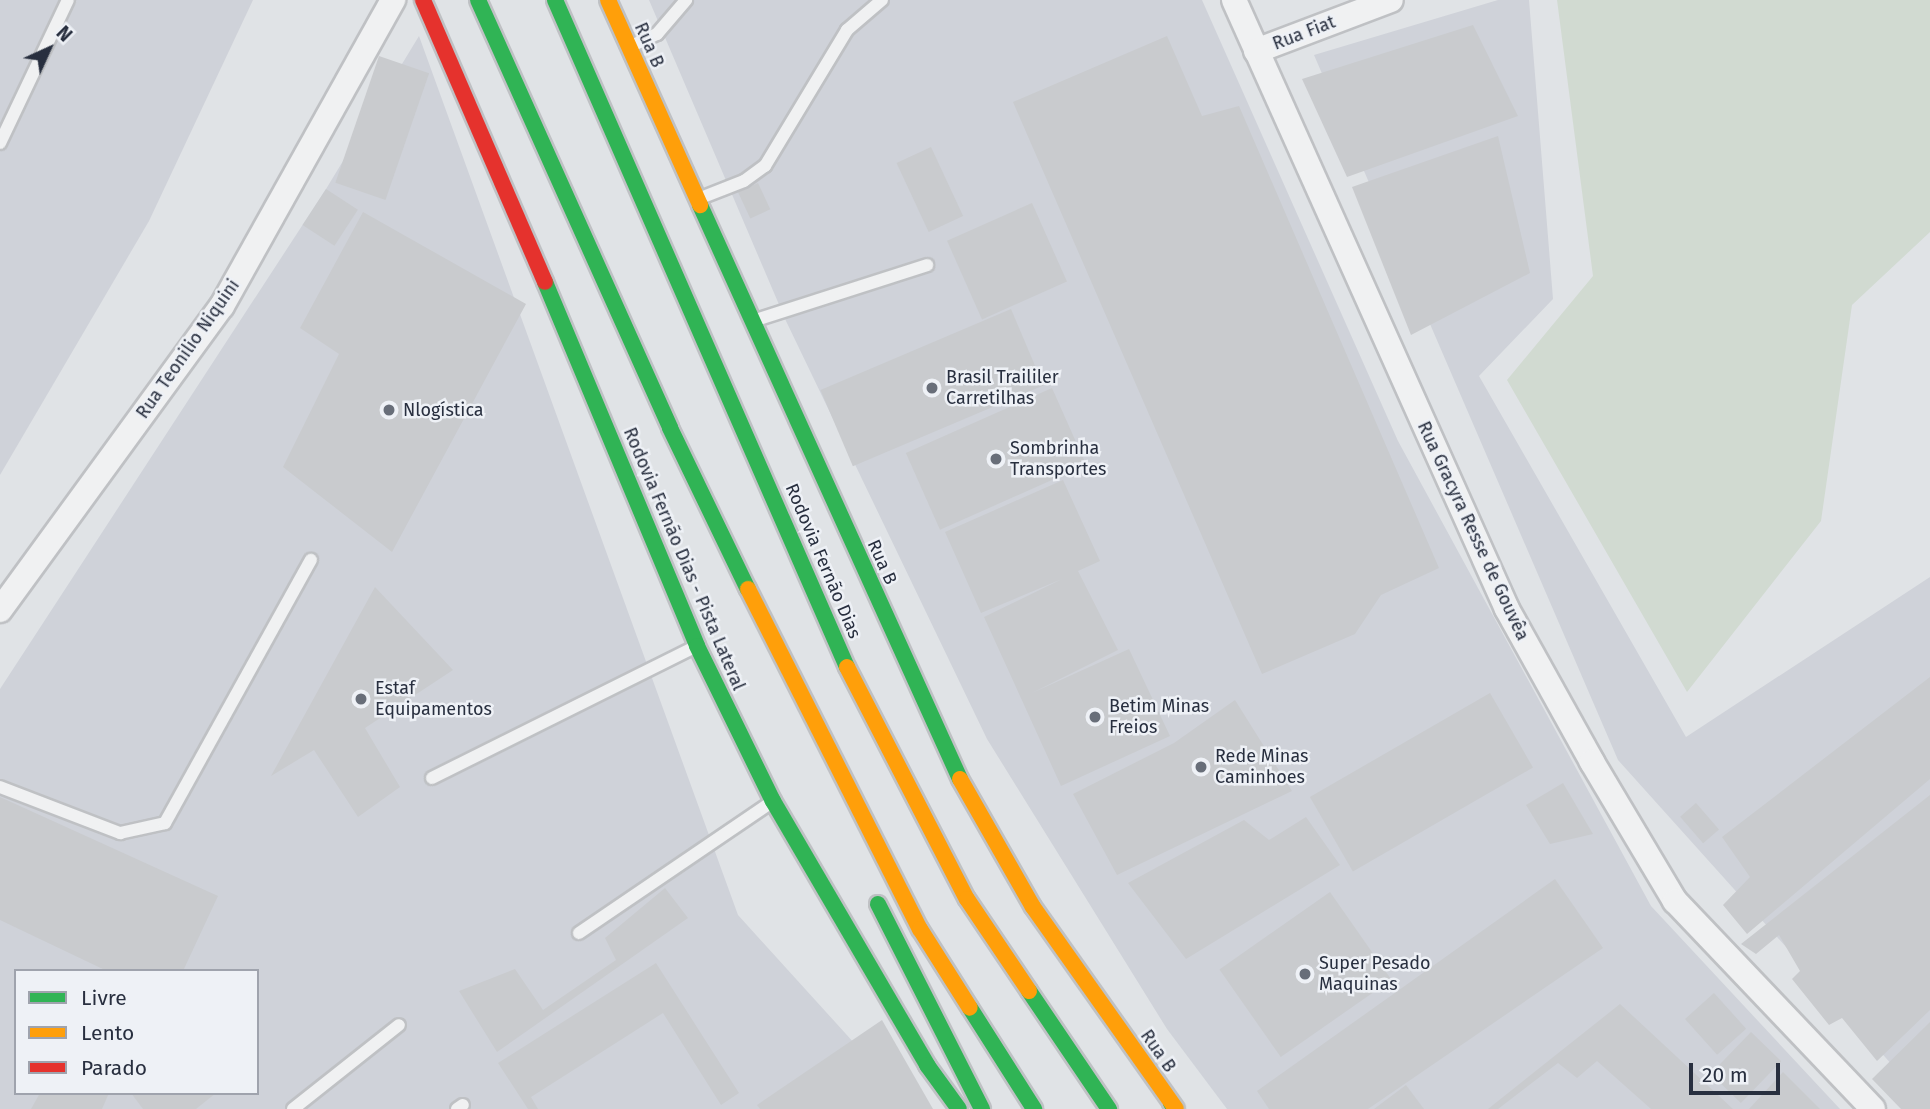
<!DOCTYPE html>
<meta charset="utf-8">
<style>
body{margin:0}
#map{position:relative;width:1930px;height:1109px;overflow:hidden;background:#e0e3e6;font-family:"Fira Sans",sans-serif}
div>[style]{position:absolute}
.built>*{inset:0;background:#cfd2d9}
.green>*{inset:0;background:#d1dad1}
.building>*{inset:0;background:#c9cbce;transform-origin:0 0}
.roads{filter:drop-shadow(2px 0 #bfc1c4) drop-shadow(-2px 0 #bfc1c4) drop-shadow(0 2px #bfc1c4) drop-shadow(0 -2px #bfc1c4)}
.lane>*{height:12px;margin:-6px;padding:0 6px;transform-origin:6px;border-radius:6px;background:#f0f1f2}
.street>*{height:24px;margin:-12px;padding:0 12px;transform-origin:12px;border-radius:12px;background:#f0f1f2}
.fast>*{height:16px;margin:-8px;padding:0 8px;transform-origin:8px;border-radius:8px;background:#30b455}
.slow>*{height:16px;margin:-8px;padding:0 8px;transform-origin:8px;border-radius:8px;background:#ff9f0a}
.jam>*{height:16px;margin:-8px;padding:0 8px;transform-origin:8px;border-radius:8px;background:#e5322d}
.dots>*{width:19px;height:19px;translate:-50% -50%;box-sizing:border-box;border:4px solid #eef1f6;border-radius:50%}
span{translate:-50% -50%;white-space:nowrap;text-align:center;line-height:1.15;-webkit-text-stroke:5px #eef1f6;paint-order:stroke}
.street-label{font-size:18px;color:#282f3f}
.poi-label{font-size:18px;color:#282f3f}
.left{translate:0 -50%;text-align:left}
.legend{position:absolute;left:14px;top:969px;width:245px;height:126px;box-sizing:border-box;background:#eef1f6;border:2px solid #9fa3ad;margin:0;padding:9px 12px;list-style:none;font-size:21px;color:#282f3f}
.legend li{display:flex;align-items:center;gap:14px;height:35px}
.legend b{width:35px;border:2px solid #9fa3ad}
.north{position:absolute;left:14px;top:14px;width:70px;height:70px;-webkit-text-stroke:5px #eef1f6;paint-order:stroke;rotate:45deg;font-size:19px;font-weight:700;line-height:28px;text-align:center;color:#282f3f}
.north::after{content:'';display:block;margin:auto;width:24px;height:32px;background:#282f3f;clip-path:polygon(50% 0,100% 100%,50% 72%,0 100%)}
.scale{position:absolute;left:1689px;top:1063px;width:91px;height:32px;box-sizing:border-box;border:4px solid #282f3f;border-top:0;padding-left:9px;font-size:21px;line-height:24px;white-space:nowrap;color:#282f3f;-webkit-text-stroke:5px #eef1f6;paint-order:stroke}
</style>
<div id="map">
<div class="built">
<div style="clip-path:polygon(0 0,253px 0,149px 221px,0 475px)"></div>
<div style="clip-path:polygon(649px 0,1202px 0,1398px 441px,1651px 906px,1840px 1109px,1227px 1109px,1167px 1029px,987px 739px,786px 321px)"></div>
<div style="clip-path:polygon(1498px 0,1529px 0,1553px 299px,1479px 376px,1686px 737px,1930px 577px,1930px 1107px,1618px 760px,1314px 55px)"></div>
<div style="clip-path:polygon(evenodd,419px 36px,738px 915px,914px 1109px,0 1109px,0 689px,326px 189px,419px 36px,16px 971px,257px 971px,257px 1093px,16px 1093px,16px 971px)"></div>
</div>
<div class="green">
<div style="clip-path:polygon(1557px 0,1930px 0,1930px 232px,1852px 305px,1821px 521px,1687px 692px,1507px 380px,1593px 276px)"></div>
</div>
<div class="building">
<div style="clip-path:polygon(1473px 25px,1518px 116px,1347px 177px,1302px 79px)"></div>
<div style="clip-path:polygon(1167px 36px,1202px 116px,1239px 106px,1439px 568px,1381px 595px,1355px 634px,1262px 674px,1013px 102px)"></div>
<div style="left:379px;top:56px;width:53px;height:134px;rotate:19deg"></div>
<div style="clip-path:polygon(1498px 136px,1530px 273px,1411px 335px,1352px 187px)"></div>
<div style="left:931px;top:147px;width:76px;height:38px;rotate:65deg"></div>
<div style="left:758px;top:183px;width:29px;height:22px;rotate:65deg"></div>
<div style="left:326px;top:189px;width:38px;height:43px;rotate:33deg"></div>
<div style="left:1032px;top:203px;width:86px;height:93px;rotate:66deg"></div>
<div style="clip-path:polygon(363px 212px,526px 304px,392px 552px,283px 467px,339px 354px,300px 328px)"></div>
<div style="left:1011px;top:309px;width:83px;height:207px;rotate:67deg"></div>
<div style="left:1052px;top:388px;width:84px;height:160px;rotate:66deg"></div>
<div style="clip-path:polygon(1063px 480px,1100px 561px,1078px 571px,1118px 650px,1032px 693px,1129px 649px,1170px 736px,1061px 786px,984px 617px,1062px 579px,981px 613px,945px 532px)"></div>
<div style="clip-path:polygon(375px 587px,453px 670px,365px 728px,400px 787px,358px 817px,314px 750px,271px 776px)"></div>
<div style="clip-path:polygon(1930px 677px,1930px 779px,1747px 934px,1723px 905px,1750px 877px,1722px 837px)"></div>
<div style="left:1490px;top:693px;width:86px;height:208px;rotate:60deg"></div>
<div style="clip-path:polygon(1235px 700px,1292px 791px,1117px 875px,1073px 794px,1174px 743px)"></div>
<div style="clip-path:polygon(1563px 783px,1593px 834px,1550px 844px,1526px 805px)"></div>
<div style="clip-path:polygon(1930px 795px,1930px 1010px,1877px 1061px,1842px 1018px,1829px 1025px,1792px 979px,1800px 971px,1779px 935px,1756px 954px,1741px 944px)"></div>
<div style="clip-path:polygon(0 797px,218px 896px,183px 971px,107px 971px,0 920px)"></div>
<div style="left:1696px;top:803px;width:35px;height:21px;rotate:49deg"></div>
<div style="clip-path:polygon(1306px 817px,1340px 865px,1186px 959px,1128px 883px,1244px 820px,1269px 840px)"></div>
<div style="clip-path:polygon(1555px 879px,1603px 948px,1368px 1109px,1269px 1109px,1257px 1091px)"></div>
<div style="clip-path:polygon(665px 888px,688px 918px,497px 1052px,459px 991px,515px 969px,543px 1010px,616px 960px,605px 938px)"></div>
<div style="left:1330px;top:892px;width:107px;height:135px;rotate:55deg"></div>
<div style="clip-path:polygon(656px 963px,739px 1093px,721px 1105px,663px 1013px,531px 1097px,538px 1109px,528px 1109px,498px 1063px)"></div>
<div style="left:1714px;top:993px;width:48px;height:39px;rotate:48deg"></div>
<div style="clip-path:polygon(1620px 1004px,1733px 1109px,1651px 1109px,1597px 1061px,1577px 1078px,1558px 1063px,1498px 1109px,1488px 1109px)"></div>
<div style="clip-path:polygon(882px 1020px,933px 1109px,760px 1109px,757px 1105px)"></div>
<div style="clip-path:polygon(1930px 1022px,1930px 1109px,1901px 1109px,1872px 1079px)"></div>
<div style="left:1751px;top:1032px;width:42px;height:58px;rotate:44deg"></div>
<div style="clip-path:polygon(1783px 1072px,1820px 1109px,1749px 1109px)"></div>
<div style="clip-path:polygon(1406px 1085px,1424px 1109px,1374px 1109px)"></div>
<div style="clip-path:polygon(40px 1093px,109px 1093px,102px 1109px,31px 1109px)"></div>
<div style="clip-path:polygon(131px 1093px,216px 1093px,196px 1109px,143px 1109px)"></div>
</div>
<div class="roads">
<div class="lane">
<div style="left:629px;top:47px;width:31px;rotate:-25deg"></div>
<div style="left:657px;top:34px;width:45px;rotate:-49.5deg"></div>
<div style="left:0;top:143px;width:158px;rotate:-64.6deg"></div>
<div style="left:698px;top:199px;width:49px;rotate:-21.4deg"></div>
<div style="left:744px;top:181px;width:26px;rotate:-36deg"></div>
<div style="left:765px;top:166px;width:159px;rotate:-58.9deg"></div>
<div style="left:847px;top:30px;width:46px;rotate:-40.6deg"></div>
<div style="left:753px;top:321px;width:183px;rotate:-17.8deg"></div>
<div style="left:432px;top:778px;width:296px;rotate:-26.5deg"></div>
<div style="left:0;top:787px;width:129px;rotate:21deg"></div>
<div style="left:120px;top:833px;width:46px;rotate:-12.5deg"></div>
<div style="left:165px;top:823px;width:301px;rotate:-61deg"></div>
<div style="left:579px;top:933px;width:235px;rotate:-34.2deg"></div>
<div style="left:293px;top:1109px;width:135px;rotate:-38.4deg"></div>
<div style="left:457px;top:1109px;width:7px;rotate:-34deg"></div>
</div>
<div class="street">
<div style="left:1234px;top:0;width:667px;rotate:65.85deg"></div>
<div style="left:1507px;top:609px;width:175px;rotate:60.9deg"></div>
<div style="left:1592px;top:762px;width:162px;rotate:59.2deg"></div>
<div style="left:1675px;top:901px;width:287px;rotate:46.4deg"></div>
<div style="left:1256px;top:51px;width:144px;rotate:-20.7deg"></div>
<div style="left:0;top:610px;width:376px;rotate:-53.9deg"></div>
<div style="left:222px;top:306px;width:351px;rotate:-60.8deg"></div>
</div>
<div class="fast">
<div style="left:478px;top:0;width:469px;rotate:65.8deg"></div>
<div style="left:670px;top:428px;width:179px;rotate:64.2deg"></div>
<div style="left:555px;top:0;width:728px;rotate:66.36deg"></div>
<div style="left:700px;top:205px;width:630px;rotate:65.63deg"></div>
<div style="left:545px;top:282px;width:394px;rotate:67.3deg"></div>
<div style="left:697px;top:646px;width:173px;rotate:63.9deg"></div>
<div style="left:773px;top:801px;width:306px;rotate:59.7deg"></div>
<div style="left:927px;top:1065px;width:54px;rotate:54deg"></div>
<div style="left:878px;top:904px;width:230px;rotate:63.1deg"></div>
<div style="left:1029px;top:991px;width:143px;rotate:55.9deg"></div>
<div style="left:970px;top:1008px;width:120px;rotate:57.6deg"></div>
<div style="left:1171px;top:1103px;width:7px;rotate:56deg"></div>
</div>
<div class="slow">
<div style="left:608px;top:0;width:225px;rotate:65.8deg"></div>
<div style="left:748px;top:589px;width:381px;rotate:63.2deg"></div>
<div style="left:920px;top:929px;width:93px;rotate:57.7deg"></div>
<div style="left:847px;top:667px;width:261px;rotate:62.7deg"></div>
<div style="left:967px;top:899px;width:111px;rotate:56deg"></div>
<div style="left:960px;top:779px;width:147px;rotate:60.3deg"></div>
<div style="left:1033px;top:907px;width:247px;rotate:54.7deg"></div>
</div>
<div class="jam">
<div style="left:423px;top:0;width:307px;rotate:66.6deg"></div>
</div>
</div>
<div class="dots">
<div style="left:932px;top:388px;background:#686e79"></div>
<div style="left:389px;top:410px;background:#686e79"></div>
<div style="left:996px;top:459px;background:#686e79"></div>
<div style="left:361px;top:699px;background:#686e79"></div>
<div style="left:1095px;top:717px;background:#686e79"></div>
<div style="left:1201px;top:767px;background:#686e79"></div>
<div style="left:1305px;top:974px;background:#686e79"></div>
</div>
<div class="street-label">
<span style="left:1304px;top:33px;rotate:-21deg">Rua Fiat</span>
<span style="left:649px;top:45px;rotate:66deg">Rua B</span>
<span style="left:188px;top:349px;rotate:-55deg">Rua Teonilio Niquini</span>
<span style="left:1473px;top:531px;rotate:65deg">Rua Gracyra Resse de Gouvêa</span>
<span style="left:684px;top:559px;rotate:67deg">Rodovia Fernão Dias - Pista Lateral</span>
<span style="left:823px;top:561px;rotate:67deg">Rodovia Fernão Dias</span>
<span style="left:882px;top:562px;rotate:66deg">Rua B</span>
<span style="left:1158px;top:1051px;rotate:55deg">Rua B</span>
</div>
<div class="poi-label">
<span class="left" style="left:946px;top:388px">Brasil Traililer<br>Carretilhas</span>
<span class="left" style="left:403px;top:410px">Nlogística</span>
<span class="left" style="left:1010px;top:459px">Sombrinha<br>Transportes</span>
<span class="left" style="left:375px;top:699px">Estaf<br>Equipamentos</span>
<span class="left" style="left:1109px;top:717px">Betim Minas<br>Freios</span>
<span class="left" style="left:1215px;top:767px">Rede Minas<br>Caminhoes</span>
<span class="left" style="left:1319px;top:974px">Super Pesado<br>Maquinas</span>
</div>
<ul class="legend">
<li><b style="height:9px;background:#30b455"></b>Livre</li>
<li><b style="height:9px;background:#ff9f0a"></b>Lento</li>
<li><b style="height:9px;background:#e5322d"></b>Parado</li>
</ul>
<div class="north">N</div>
<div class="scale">20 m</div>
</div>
